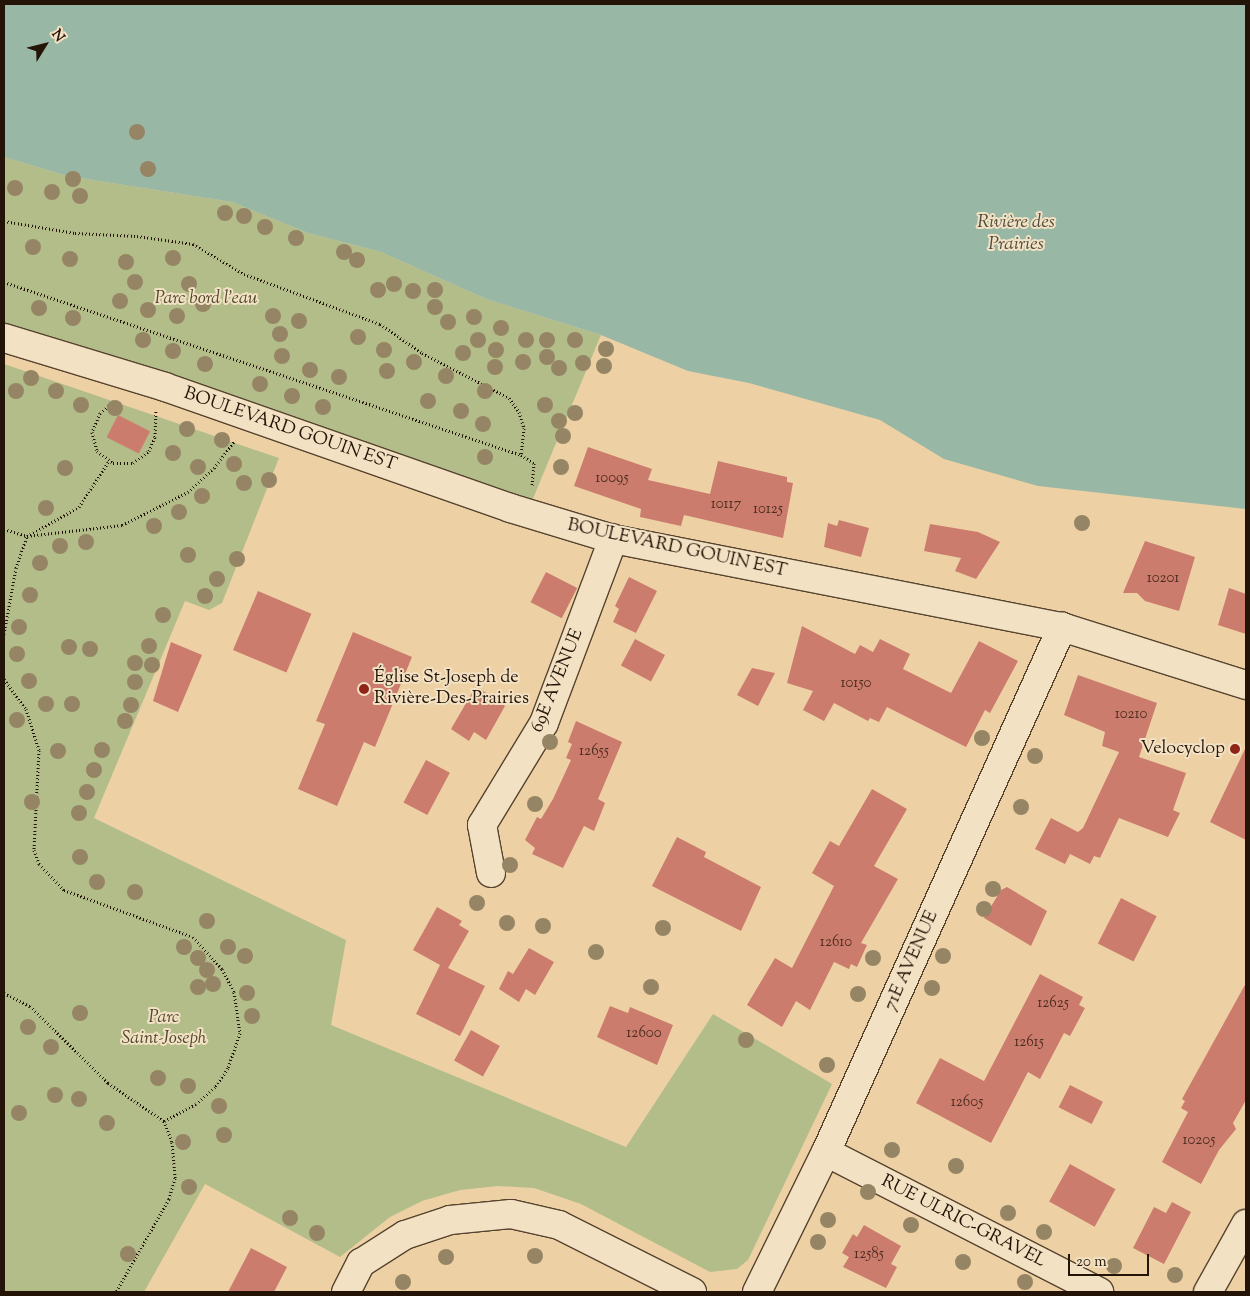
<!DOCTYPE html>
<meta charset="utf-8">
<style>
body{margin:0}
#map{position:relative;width:1250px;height:1296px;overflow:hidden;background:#edd1a5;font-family:"Sorts Mill Goudy",serif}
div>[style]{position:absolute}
.green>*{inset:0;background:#b3bd8a}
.water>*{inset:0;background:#99b7a5}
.building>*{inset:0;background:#cc7c6d;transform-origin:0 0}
.path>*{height:3px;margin-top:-1.5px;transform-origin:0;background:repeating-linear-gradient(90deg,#231407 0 1px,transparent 0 3.5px)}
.roads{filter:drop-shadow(1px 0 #56432e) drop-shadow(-1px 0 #56432e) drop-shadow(0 1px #56432e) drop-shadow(0 -1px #56432e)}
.minor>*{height:28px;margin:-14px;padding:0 14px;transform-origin:14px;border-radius:14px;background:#f3e1c4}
.trees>*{width:16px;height:16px;margin:-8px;border-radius:50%;background:#968564}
.dots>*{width:14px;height:14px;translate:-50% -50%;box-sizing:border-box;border:2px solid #f3e1c4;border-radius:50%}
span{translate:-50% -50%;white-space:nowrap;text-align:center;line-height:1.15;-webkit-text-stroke:4px #f3e1c4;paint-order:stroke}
.number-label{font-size:15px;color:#4d2e20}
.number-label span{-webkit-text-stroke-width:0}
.park-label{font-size:18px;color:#4e472e;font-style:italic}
.street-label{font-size:18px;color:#231407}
.poi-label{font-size:18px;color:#231407}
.left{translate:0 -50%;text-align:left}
.right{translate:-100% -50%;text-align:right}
.water-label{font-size:19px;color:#4c4d3e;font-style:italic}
.frame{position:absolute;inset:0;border:5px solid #231407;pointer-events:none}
.north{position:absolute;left:20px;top:20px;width:50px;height:50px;-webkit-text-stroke:4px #f3e1c4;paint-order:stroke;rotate:54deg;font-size:14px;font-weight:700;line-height:20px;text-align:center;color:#231407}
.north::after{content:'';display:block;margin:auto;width:18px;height:22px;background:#231407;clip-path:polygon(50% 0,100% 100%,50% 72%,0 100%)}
.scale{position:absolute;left:1068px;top:1254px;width:81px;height:22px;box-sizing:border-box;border:2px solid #231407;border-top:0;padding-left:6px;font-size:15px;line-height:18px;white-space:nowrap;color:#231407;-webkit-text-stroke:4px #f3e1c4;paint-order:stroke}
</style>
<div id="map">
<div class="green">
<div style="clip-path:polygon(4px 157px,67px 176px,232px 202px,308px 233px,381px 252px,486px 299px,601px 335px,527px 513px,4px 340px)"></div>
<div style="clip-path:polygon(4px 364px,279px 458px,222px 603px,209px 610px,185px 601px,94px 818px,346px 940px,331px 1025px,626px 1147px,713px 1014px,832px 1084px,748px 1260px,737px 1269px,710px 1272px,581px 1204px,534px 1188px,498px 1186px,460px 1190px,422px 1201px,390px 1217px,340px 1257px,205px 1184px,144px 1292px,4px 1292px)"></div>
</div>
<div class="water">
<div style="clip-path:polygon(4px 4px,1246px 4px,1246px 509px,1038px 486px,944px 459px,880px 420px,749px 383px,688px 371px,601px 335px,486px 299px,381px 252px,308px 233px,232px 202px,67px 176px,4px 157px)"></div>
</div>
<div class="building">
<div style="left:118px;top:415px;width:36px;height:25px;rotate:27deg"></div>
<div style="clip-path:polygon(588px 447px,652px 469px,648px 480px,710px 494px,718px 461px,787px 477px,787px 482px,793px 483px,783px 538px,684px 515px,681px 526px,640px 517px,641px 509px,574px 486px)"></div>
<div style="clip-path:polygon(839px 520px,869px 528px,861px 557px,824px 547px,828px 523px,837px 526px)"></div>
<div style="clip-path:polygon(930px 524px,978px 532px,1000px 542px,976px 579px,955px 571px,961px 558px,924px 551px)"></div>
<div style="clip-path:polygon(1145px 541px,1195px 557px,1179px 611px,1145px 601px,1137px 593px,1123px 593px)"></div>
<div style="left:546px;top:572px;width:35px;height:34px;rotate:27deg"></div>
<div style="clip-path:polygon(629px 577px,657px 591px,636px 633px,613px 622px,619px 609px,615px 606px)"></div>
<div style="clip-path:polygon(1229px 588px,1246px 594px,1246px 634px,1218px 625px)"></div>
<div style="left:258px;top:591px;width:58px;height:64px;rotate:23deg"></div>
<div style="clip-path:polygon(802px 626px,855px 654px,860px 645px,873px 652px,880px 639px,910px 654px,903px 669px,951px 693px,979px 641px,1018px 661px,990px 713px,985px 710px,966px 747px,887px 707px,879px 722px,870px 718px,868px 721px,834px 703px,824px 721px,803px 710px,813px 691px,787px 683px)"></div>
<div style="clip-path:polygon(353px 632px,412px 657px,375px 747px,364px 742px,337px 806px,298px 789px,325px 724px,316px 721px)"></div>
<div style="left:635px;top:639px;width:34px;height:30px;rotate:28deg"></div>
<div style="clip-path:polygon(171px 642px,202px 655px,178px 712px,153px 701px)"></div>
<div style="clip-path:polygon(752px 668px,775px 673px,758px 706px,737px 695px)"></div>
<div style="clip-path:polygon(1078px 675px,1157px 703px,1139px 757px,1186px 773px,1173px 810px,1180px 813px,1168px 837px,1119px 818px,1100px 858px,1094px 856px,1090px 864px,1070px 854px,1065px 864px,1035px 849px,1051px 818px,1078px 832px,1083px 828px,1119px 752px,1102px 746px,1105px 732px,1064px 715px)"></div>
<div style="clip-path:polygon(476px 686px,505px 706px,486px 740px,474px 732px,469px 741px,451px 729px)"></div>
<div style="clip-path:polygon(576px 721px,622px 742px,598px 799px,605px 803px,594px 831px,584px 826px,563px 868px,532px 854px,535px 848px,525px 840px,537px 817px,541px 819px,553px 799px,571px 760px,566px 758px,572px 744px,568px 742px)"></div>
<div style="clip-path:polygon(1246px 747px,1246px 840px,1210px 822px)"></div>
<div style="left:426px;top:760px;width:27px;height:48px;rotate:28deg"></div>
<div style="clip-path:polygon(872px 789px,907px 809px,874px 866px,898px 879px,861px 943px,867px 945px,857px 967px,851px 964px,849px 969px,834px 962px,810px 1010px,796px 1001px,782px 1027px,747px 1005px,775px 958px,792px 968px,834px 886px,812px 873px,830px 841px,839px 846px)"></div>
<div style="clip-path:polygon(677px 837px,706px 852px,704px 857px,761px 887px,741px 931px,652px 886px)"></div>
<div style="clip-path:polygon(1007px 887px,1047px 911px,1031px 946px,984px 918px,1001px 890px)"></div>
<div style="left:1121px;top:898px;width:40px;height:51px;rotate:27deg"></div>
<div style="clip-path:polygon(437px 907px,462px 921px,459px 925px,469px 931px,448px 968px,485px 986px,460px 1036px,416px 1014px,440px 965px,413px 950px)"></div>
<div style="clip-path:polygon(529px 948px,554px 962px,535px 995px,526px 989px,519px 1002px,499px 989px,508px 971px,513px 974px)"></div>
<div style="clip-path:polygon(1040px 974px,1083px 997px,1079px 1005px,1085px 1008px,1070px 1036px,1064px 1033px,1040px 1079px,1028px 1072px,991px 1143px,916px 1103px,940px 1058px,984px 1081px)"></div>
<div style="clip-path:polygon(1246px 983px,1246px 1100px,1233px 1123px,1236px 1129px,1219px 1150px,1201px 1184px,1162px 1162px,1188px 1112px,1181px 1108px,1185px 1101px,1182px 1099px)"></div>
<div style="clip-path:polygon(610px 1006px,628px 1013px,630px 1007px,673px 1025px,657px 1065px,597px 1037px)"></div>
<div style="left:471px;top:1030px;width:33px;height:35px;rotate:29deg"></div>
<div style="left:1070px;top:1085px;width:37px;height:25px;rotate:27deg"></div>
<div style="left:1070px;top:1164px;width:52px;height:43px;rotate:29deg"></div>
<div style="clip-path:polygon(1172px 1202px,1191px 1212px,1164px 1264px,1133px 1248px,1154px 1207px,1166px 1213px)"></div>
<div style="clip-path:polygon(864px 1225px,901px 1246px,891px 1264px,897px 1267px,886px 1288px,843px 1267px,849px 1257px,842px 1253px,853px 1234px,857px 1237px)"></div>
<div style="clip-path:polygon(251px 1248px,287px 1267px,274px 1292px,228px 1292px)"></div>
</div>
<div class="path">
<div style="left:4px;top:221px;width:72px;rotate:9.6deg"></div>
<div style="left:75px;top:233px;width:62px;rotate:2.8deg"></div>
<div style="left:137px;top:236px;width:57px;rotate:8.1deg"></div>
<div style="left:193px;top:244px;width:59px;rotate:30.5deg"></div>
<div style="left:244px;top:274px;width:145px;rotate:20.2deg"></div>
<div style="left:380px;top:324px;width:51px;rotate:34.6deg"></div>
<div style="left:422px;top:353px;width:98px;rotate:27.3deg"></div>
<div style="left:509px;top:398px;width:17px;rotate:54deg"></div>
<div style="left:519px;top:412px;width:17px;rotate:73deg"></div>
<div style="left:524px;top:428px;width:27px;rotate:96deg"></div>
<div style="left:4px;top:282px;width:545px;rotate:18.5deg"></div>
<div style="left:521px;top:455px;width:15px;rotate:32deg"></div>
<div style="left:534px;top:463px;width:23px;rotate:95deg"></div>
<div style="left:114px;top:401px;width:18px;rotate:139deg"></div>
<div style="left:100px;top:413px;width:21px;rotate:113deg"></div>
<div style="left:92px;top:432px;width:20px;rotate:75deg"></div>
<div style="left:97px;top:451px;width:20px;rotate:37deg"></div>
<div style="left:113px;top:463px;width:20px"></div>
<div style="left:133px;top:463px;width:20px;rotate:-37deg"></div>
<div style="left:149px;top:451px;width:15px;rotate:-67deg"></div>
<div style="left:155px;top:437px;width:26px;rotate:-88deg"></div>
<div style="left:4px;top:529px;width:24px;rotate:17deg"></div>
<div style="left:27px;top:536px;width:96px;rotate:-6.6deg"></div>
<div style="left:122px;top:525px;width:74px;rotate:-26.6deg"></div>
<div style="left:188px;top:492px;width:35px;rotate:-43deg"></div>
<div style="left:214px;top:468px;width:35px;rotate:-53deg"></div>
<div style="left:4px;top:634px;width:67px;rotate:-79.7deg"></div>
<div style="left:16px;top:568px;width:34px;rotate:-71deg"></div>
<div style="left:27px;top:536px;width:60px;rotate:-29.1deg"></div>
<div style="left:79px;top:507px;width:55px;rotate:-56.9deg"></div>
<div style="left:4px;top:679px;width:37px;rotate:54deg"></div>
<div style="left:26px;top:709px;width:43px;rotate:72.4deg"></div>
<div style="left:39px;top:750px;width:100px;rotate:92.9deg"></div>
<div style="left:34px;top:850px;width:15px;rotate:70deg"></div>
<div style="left:39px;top:864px;width:36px;rotate:46deg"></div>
<div style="left:64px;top:890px;width:137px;rotate:20deg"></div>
<div style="left:193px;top:937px;width:43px;rotate:47.8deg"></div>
<div style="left:222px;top:969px;width:26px;rotate:62deg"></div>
<div style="left:234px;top:992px;width:41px;rotate:81.7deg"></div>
<div style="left:240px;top:1033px;width:37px;rotate:109deg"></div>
<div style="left:228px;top:1068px;width:23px;rotate:124deg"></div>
<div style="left:215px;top:1087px;width:25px;rotate:138deg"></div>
<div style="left:196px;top:1104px;width:36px;rotate:152deg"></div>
<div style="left:4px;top:993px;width:29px;rotate:27deg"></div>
<div style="left:30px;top:1006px;width:110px;rotate:44.6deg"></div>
<div style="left:108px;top:1083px;width:68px;rotate:34.2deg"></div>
<div style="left:164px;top:1121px;width:22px;rotate:69deg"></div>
<div style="left:172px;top:1142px;width:36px;rotate:85deg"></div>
<div style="left:175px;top:1178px;width:22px;rotate:106deg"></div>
<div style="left:169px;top:1199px;width:107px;rotate:119.7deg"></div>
</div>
<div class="roads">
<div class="minor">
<div style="left:4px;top:338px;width:168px;rotate:16.9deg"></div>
<div style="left:165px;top:387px;width:366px;rotate:19.3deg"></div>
<div style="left:510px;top:508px;width:108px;rotate:16.8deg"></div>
<div style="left:613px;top:539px;width:458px;rotate:11.1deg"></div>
<div style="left:1062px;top:627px;width:193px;rotate:17.5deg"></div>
<div style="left:491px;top:873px;width:49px;rotate:-100.6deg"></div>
<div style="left:482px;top:825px;width:119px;rotate:-58.7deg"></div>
<div style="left:544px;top:723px;width:197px;rotate:-69.4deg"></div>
<div style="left:826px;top:1152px;width:307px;rotate:27.1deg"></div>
<div style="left:346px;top:1292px;width:33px;rotate:-63deg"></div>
<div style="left:361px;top:1263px;width:52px;rotate:-32.5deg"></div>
<div style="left:405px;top:1235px;width:47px;rotate:-18.4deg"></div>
<div style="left:450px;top:1220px;width:61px;rotate:-5.6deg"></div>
<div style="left:511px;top:1214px;width:49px;rotate:12.9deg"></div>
<div style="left:559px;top:1225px;width:149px;rotate:26.7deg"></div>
<div style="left:757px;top:1292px;width:156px;rotate:-63.8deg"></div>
<div style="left:826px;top:1152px;width:576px;rotate:-65.79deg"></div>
<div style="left:1208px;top:1292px;width:78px;rotate:-60.8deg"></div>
</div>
</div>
<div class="trees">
<div style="left:137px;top:132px"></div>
<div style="left:148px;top:169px"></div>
<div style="left:73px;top:179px"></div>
<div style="left:15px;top:188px"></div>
<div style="left:52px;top:192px"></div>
<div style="left:80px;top:196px"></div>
<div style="left:225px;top:213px"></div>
<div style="left:244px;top:216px"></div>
<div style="left:265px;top:227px"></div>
<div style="left:296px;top:238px"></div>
<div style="left:33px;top:247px"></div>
<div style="left:344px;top:252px"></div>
<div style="left:173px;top:258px"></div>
<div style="left:70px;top:259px"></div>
<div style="left:357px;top:260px"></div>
<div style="left:126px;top:262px"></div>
<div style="left:135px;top:282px"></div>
<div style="left:189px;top:284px"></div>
<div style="left:394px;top:284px"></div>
<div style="left:378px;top:290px"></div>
<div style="left:435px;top:290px"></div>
<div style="left:413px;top:291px"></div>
<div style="left:120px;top:301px"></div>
<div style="left:203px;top:304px"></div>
<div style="left:435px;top:307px"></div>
<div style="left:39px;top:308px"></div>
<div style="left:148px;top:310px"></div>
<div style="left:177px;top:316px"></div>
<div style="left:273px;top:316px"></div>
<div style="left:474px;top:317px"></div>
<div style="left:73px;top:318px"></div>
<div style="left:299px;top:321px"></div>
<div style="left:448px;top:322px"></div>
<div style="left:501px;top:328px"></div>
<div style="left:280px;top:334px"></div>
<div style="left:358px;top:337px"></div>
<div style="left:143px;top:340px"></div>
<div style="left:478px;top:340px"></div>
<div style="left:526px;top:340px"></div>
<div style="left:547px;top:340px"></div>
<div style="left:575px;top:340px"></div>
<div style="left:606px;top:349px"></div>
<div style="left:384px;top:350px"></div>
<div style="left:496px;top:350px"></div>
<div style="left:173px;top:351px"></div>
<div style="left:463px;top:353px"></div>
<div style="left:282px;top:356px"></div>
<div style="left:547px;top:357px"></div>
<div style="left:414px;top:362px"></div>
<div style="left:523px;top:362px"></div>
<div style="left:583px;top:363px"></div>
<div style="left:205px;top:364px"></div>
<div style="left:604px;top:366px"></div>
<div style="left:495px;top:367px"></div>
<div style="left:559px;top:368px"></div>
<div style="left:310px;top:370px"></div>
<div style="left:387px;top:371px"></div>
<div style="left:446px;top:376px"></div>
<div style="left:339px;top:377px"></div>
<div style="left:31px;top:378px"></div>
<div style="left:260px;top:384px"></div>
<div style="left:16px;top:391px"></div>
<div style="left:56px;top:391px"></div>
<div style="left:485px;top:391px"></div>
<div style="left:292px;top:396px"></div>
<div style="left:428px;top:401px"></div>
<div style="left:81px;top:405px"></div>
<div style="left:545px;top:405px"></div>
<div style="left:323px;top:407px"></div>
<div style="left:115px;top:408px"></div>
<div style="left:461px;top:411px"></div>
<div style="left:575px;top:413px"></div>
<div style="left:559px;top:421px"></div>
<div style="left:483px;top:424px"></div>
<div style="left:187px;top:429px"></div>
<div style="left:563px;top:436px"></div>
<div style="left:222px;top:440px"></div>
<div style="left:173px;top:453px"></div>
<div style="left:485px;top:457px"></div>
<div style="left:234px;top:464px"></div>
<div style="left:198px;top:467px"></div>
<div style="left:561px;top:467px"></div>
<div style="left:65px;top:468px"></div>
<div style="left:269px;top:480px"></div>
<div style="left:244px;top:483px"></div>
<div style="left:202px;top:496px"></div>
<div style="left:46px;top:508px"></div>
<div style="left:179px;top:512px"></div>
<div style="left:1082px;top:523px"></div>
<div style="left:154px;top:526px"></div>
<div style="left:86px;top:542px"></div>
<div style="left:60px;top:546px"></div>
<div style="left:188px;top:555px"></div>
<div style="left:237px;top:559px"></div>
<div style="left:40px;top:563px"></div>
<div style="left:217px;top:579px"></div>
<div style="left:30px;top:595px"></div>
<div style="left:205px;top:596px"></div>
<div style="left:163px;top:615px"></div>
<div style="left:19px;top:627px"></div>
<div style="left:149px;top:646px"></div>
<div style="left:69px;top:647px"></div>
<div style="left:90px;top:649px"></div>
<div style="left:17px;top:654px"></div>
<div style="left:135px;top:663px"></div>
<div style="left:152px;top:665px"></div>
<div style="left:29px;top:681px"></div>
<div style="left:135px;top:682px"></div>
<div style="left:46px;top:704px"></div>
<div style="left:72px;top:704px"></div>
<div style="left:131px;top:705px"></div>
<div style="left:17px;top:720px"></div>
<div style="left:125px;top:721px"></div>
<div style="left:982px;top:738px"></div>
<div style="left:550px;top:742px"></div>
<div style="left:102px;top:750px"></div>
<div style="left:58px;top:751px"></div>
<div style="left:1035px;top:756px"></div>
<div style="left:94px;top:770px"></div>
<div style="left:87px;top:792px"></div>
<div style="left:32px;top:802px"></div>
<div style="left:535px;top:804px"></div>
<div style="left:1021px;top:807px"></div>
<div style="left:79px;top:813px"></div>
<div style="left:80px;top:857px"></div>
<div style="left:510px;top:865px"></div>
<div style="left:97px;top:882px"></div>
<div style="left:993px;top:889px"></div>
<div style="left:135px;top:892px"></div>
<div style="left:477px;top:903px"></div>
<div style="left:984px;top:909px"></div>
<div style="left:207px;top:921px"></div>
<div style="left:507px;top:923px"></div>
<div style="left:543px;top:926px"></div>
<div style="left:663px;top:928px"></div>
<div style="left:184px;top:947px"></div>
<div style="left:228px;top:947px"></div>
<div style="left:596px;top:952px"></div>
<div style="left:245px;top:956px"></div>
<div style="left:943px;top:956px"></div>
<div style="left:198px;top:958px"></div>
<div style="left:873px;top:958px"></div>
<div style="left:207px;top:970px"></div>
<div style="left:213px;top:984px"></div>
<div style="left:198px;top:987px"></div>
<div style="left:651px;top:987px"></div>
<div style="left:932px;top:988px"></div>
<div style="left:247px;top:993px"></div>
<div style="left:858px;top:994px"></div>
<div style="left:80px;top:1013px"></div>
<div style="left:252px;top:1016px"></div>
<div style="left:28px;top:1027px"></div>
<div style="left:746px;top:1040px"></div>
<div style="left:51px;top:1047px"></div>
<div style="left:827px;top:1065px"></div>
<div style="left:158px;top:1078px"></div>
<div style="left:188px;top:1086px"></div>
<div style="left:55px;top:1095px"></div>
<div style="left:79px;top:1099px"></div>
<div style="left:219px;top:1106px"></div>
<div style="left:19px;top:1113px"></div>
<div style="left:107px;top:1123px"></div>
<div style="left:224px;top:1135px"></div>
<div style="left:183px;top:1142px"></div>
<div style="left:892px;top:1150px"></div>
<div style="left:956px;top:1166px"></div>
<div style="left:189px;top:1187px"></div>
<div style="left:868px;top:1192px"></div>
<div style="left:1008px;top:1213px"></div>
<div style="left:290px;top:1218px"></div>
<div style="left:828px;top:1220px"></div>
<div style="left:911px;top:1225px"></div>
<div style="left:1044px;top:1232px"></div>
<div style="left:317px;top:1233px"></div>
<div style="left:818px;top:1242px"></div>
<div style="left:128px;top:1254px"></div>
<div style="left:535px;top:1256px"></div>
<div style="left:446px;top:1257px"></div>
<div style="left:963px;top:1262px"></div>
<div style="left:1114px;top:1266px"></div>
<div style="left:1175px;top:1275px"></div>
<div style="left:403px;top:1282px"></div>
<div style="left:1025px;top:1282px"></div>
</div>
<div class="dots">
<div style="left:364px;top:689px;background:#8f2418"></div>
<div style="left:1235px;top:749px;background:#8f2418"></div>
</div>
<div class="number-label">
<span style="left:612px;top:479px">10095</span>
<span style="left:726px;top:505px">10117</span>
<span style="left:768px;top:510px">10125</span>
<span style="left:1163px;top:579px">10201</span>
<span style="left:856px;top:684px">10150</span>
<span style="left:1131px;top:715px">10210</span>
<span style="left:594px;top:752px">12655</span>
<span style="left:836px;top:943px">12610</span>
<span style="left:1053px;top:1004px">12625</span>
<span style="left:644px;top:1034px">12600</span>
<span style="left:1029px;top:1043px">12615</span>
<span style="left:967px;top:1103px">12605</span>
<span style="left:1199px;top:1141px">10205</span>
<span style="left:869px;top:1255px">12585</span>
</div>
<div class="park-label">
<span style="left:206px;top:299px">Parc bord l'eau</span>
<span style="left:164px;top:1029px">Parc<br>Saint-Joseph</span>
</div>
<div class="street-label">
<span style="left:290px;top:430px;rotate:19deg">BOULEVARD GOUIN EST</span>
<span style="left:677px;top:549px;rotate:12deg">BOULEVARD GOUIN EST</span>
<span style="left:558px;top:681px;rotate:-68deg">69E AVENUE</span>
<span style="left:912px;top:961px;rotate:-66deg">71E AVENUE</span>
<span style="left:963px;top:1222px;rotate:27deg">RUE ULRIC-GRAVEL</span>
</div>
<div class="poi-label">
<span class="left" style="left:374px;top:689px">Église St-Joseph de<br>Rivière-Des-Prairies</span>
<span class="right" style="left:1225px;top:749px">Velocyclop</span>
</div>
<div class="water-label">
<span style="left:1016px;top:234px">Rivière des<br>Prairies</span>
</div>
<div class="frame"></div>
<div class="north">N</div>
<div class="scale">20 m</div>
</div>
